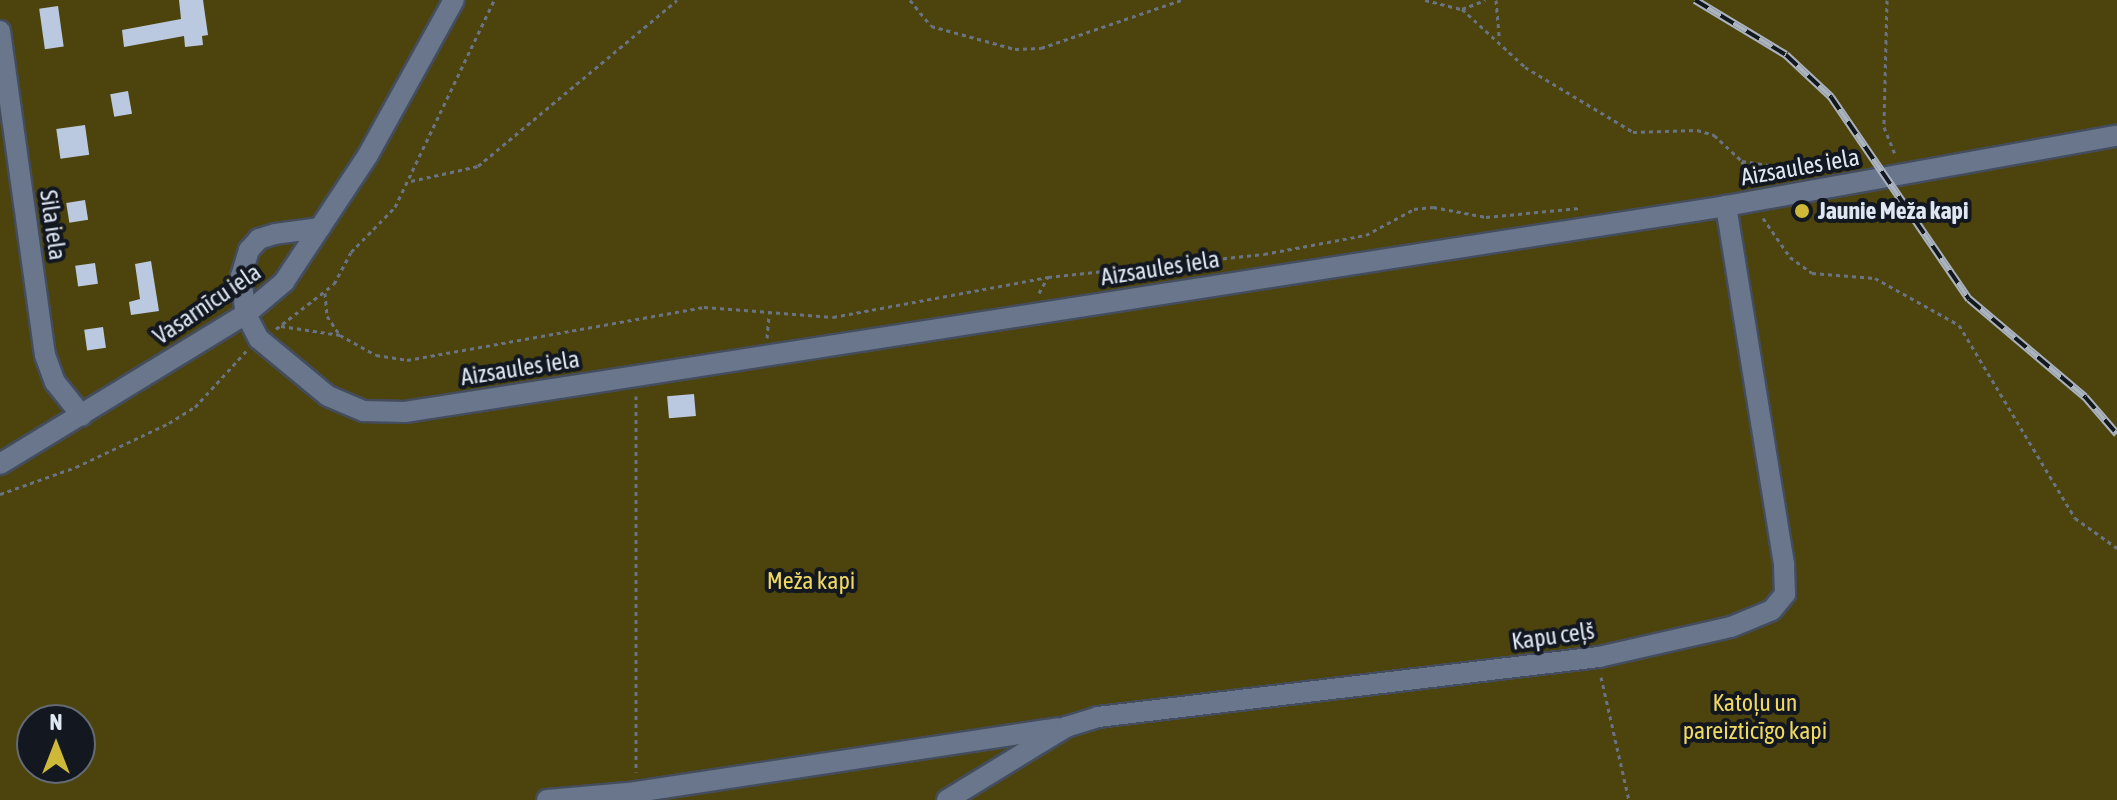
<!DOCTYPE html>
<meta charset="utf-8">
<style>
body{margin:0}
#map{position:relative;width:2117px;height:800px;overflow:hidden;background:#243042;font-family:"Asap Condensed",sans-serif}
div>[style]{position:absolute}
.green>*{inset:0;background:#4d440d}
.building>*{inset:0;background:#bac9e0;transform-origin:0 0}
.path>*{height:3px;margin-top:-1.5px;transform-origin:0;background:repeating-linear-gradient(90deg,#697383 0 4px,transparent 0 8px)}
.roads{filter:drop-shadow(2px 0 #444d5d) drop-shadow(-2px 0 #444d5d) drop-shadow(0 2px #444d5d) drop-shadow(0 -2px #444d5d)}
.minor>*{height:20px;margin:-10px;padding:0 10px;transform-origin:10px;border-radius:10px;background:#69768b}
.rail>*{height:8px;margin-top:-4px;transform-origin:0;background:repeating-linear-gradient(90deg,#121720 0 15px,#aab3c0 0 30px);box-sizing:border-box;border-block:2px solid #aab3c0}
.dots>*{width:22px;height:22px;translate:-50% -50%;box-sizing:border-box;border:4px solid #121720;border-radius:50%}
span{translate:-50% -50%;white-space:nowrap;text-align:center;line-height:1.15;-webkit-text-stroke:8px #121720;paint-order:stroke}
.street-label{font-size:24px;color:#dfe7f3}
.poi-label{font-size:24px;color:#dfe7f3;font-weight:700}
.left{translate:0 -50%;text-align:left}
.park-label{font-size:24px;color:#efd961}
.north{position:absolute;left:16px;top:704px;width:80px;height:80px;box-sizing:border-box;background:#121720;border:2px solid #646a74;border-radius:50%;rotate:0deg;font-size:22px;font-weight:700;line-height:32px;text-align:center;color:#dfe7f3}
.north::after{content:'';display:block;margin:auto;width:28px;height:36px;background:#ceb837;clip-path:polygon(50% 0,100% 100%,50% 72%,0 100%)}
</style>
<div id="map">
<div class="green">
<div style="clip-path:polygon(evenodd,0 0,2117px 0,2117px 800px,0 800px,0 0,32px 720px,80px 720px,80px 768px,32px 768px,32px 720px)"></div>
</div>
<div class="building">
<div style="clip-path:polygon(179px 0,203px 0,208px 35px,202px 36px,203px 45px,185px 47px,184px 36px,124px 47px,122px 30px,181px 19px)"></div>
<div style="left:58px;top:6px;width:41px;height:19px;rotate:82deg"></div>
<div style="left:128px;top:91px;width:23px;height:18px;rotate:80deg"></div>
<div style="left:85px;top:125px;width:30px;height:29px;rotate:82deg"></div>
<div style="left:85px;top:200px;width:20px;height:19px;rotate:81deg"></div>
<div style="clip-path:polygon(151px 261px,159px 311px,131px 315px,129px 302px,140px 299px,135px 264px)"></div>
<div style="left:95px;top:263px;width:21px;height:20px;rotate:82deg"></div>
<div style="left:103px;top:327px;width:21px;height:19px;rotate:82deg"></div>
<div style="left:694px;top:394px;width:22px;height:27px;rotate:85deg"></div>
</div>
<div class="path">
<div style="left:910px;top:0;width:33px;rotate:51deg"></div>
<div style="left:931px;top:26px;width:87px;rotate:15.3deg"></div>
<div style="left:1015px;top:49px;width:26px;rotate:-2deg"></div>
<div style="left:1041px;top:48px;width:148px;rotate:-18.9deg"></div>
<div style="left:1425px;top:0;width:38px;rotate:14deg"></div>
<div style="left:1462px;top:9px;width:86px;rotate:42.6deg"></div>
<div style="left:1525px;top:67px;width:126px;rotate:31deg"></div>
<div style="left:1633px;top:132px;width:64px;rotate:-1.8deg"></div>
<div style="left:1697px;top:130px;width:18px;rotate:16deg"></div>
<div style="left:1714px;top:135px;width:38px;rotate:43deg"></div>
<div style="left:1742px;top:161px;width:26px;rotate:69deg"></div>
<div style="left:1496px;top:0;width:36px;rotate:85deg"></div>
<div style="left:1887px;top:0;width:127px;rotate:91.4deg"></div>
<div style="left:1884px;top:127px;width:32px;rotate:68deg"></div>
<div style="left:1462px;top:9px;width:25px;rotate:-21deg"></div>
<div style="left:1742px;top:161px;width:68px;rotate:8.5deg"></div>
<div style="left:411px;top:181px;width:69px;rotate:-12.6deg"></div>
<div style="left:478px;top:166px;width:259px;rotate:-39.8deg"></div>
<div style="left:1763px;top:218px;width:47px;rotate:55.3deg"></div>
<div style="left:1790px;top:257px;width:27px;rotate:36deg"></div>
<div style="left:1812px;top:273px;width:63px;rotate:4.5deg"></div>
<div style="left:1875px;top:278px;width:96px;rotate:29.2deg"></div>
<div style="left:1959px;top:325px;width:225px;rotate:59deg"></div>
<div style="left:2075px;top:518px;width:52px;rotate:35.5deg"></div>
<div style="left:325px;top:293px;width:23px;rotate:85deg"></div>
<div style="left:327px;top:316px;width:23px;rotate:56deg"></div>
<div style="left:340px;top:335px;width:41px;rotate:29.1deg"></div>
<div style="left:376px;top:355px;width:31px;rotate:9deg"></div>
<div style="left:407px;top:360px;width:302px;rotate:-10.1deg"></div>
<div style="left:704px;top:307px;width:129px;rotate:4.4deg"></div>
<div style="left:833px;top:317px;width:219px;rotate:-10.5deg"></div>
<div style="left:1048px;top:277px;width:217px;rotate:-6.1deg"></div>
<div style="left:1264px;top:254px;width:104px;rotate:-10.6deg"></div>
<div style="left:1366px;top:235px;width:55px;rotate:-28.4deg"></div>
<div style="left:1414px;top:209px;width:19px;rotate:-6deg"></div>
<div style="left:1433px;top:207px;width:54px;rotate:10.7deg"></div>
<div style="left:1486px;top:217px;width:94px;rotate:-5.5deg"></div>
<div style="left:1039px;top:293px;width:18px;rotate:-61deg"></div>
<div style="left:281px;top:326px;width:60px;rotate:8.7deg"></div>
<div style="left:276px;top:329px;width:73px;rotate:-37.8deg"></div>
<div style="left:334px;top:284px;width:36px;rotate:-62deg"></div>
<div style="left:351px;top:252px;width:63px;rotate:-45.6deg"></div>
<div style="left:395px;top:207px;width:229px;rotate:-64.4deg"></div>
<div style="left:767px;top:338px;width:24px;rotate:-85deg"></div>
<div style="left:636px;top:396px;width:376px;rotate:90deg"></div>
<div style="left:0;top:494px;width:81px;rotate:-19.6deg"></div>
<div style="left:76px;top:467px;width:103px;rotate:-25.3deg"></div>
<div style="left:169px;top:423px;width:31px;rotate:-32deg"></div>
<div style="left:195px;top:407px;width:77px;rotate:-47.6deg"></div>
<div style="left:1601px;top:677px;width:126px;rotate:77.2deg"></div>
</div>
<div class="roads">
<div class="minor">
<div style="left:0;top:31px;width:327px;rotate:82.1deg"></div>
<div style="left:45px;top:355px;width:29px;rotate:70deg"></div>
<div style="left:55px;top:382px;width:43px;rotate:51.5deg"></div>
<div style="left:320px;top:228px;width:45px;rotate:172.4deg"></div>
<div style="left:275px;top:234px;width:17px;rotate:163deg"></div>
<div style="left:259px;top:239px;width:15px;rotate:132deg"></div>
<div style="left:249px;top:250px;width:27px;rotate:107deg"></div>
<div style="left:241px;top:276px;width:38px;rotate:83deg"></div>
<div style="left:246px;top:314px;width:28px;rotate:63deg"></div>
<div style="left:259px;top:339px;width:89px;rotate:39.6deg"></div>
<div style="left:328px;top:396px;width:39px;rotate:23deg"></div>
<div style="left:364px;top:411px;width:41px;rotate:1.4deg"></div>
<div style="left:405px;top:412px;width:1337px;rotate:-8.86deg"></div>
<div style="left:1726px;top:206px;width:397px;rotate:-10.2deg"></div>
<div style="left:0;top:464px;width:288px;rotate:-31.4deg"></div>
<div style="left:246px;top:314px;width:50px;rotate:-40.1deg"></div>
<div style="left:284px;top:282px;width:152px;rotate:-56.5deg"></div>
<div style="left:368px;top:155px;width:177px;rotate:-61deg"></div>
<div style="left:547px;top:800px;width:89px;rotate:-5.1deg"></div>
<div style="left:636px;top:792px;width:427px;rotate:-8.6deg"></div>
<div style="left:947px;top:800px;width:140px;rotate:-31.5deg"></div>
<div style="left:1066px;top:727px;width:34px;rotate:-17deg"></div>
<div style="left:1098px;top:717px;width:505px;rotate:-6.83deg"></div>
<div style="left:1599px;top:657px;width:135px;rotate:-12.8deg"></div>
<div style="left:1731px;top:627px;width:44px;rotate:-22.5deg"></div>
<div style="left:1772px;top:610px;width:21px;rotate:-51deg"></div>
<div style="left:1785px;top:594px;width:30px;rotate:-92deg"></div>
<div style="left:1784px;top:564px;width:363px;rotate:-99.2deg"></div>
</div>
</div>
<div class="rail">
<div style="left:1695px;top:0;width:106px;rotate:31.1deg"></div>
<div style="left:1786px;top:55px;width:62px;rotate:43deg"></div>
<div style="left:1831px;top:97px;width:245px;rotate:55.7deg"></div>
<div style="left:1969px;top:299px;width:152px;rotate:40.2deg"></div>
<div style="left:2085px;top:397px;width:49px;rotate:49.1deg"></div>
</div>
<div class="dots">
<div style="left:1802px;top:211px;background:#ceb837"></div>
</div>
<div class="street-label">
<span style="left:1800px;top:167px;rotate:-10deg">Aizsaules iela</span>
<span style="left:53px;top:225px;rotate:82deg">Sila iela</span>
<span style="left:1160px;top:268px;rotate:-9deg">Aizsaules iela</span>
<span style="left:207px;top:304px;rotate:-34deg">Vasarnīcu iela</span>
<span style="left:520px;top:368px;rotate:-9deg">Aizsaules iela</span>
<span style="left:1553px;top:636px;rotate:-8deg">Kapu ceļš</span>
</div>
<div class="poi-label">
<span class="left" style="left:1818px;top:211px">Jaunie Meža kapi</span>
</div>
<div class="park-label">
<span style="left:811px;top:581px">Meža kapi</span>
<span style="left:1755px;top:717px">Katoļu un<br>pareizticīgo kapi</span>
</div>
<div class="north">N</div>
</div>
